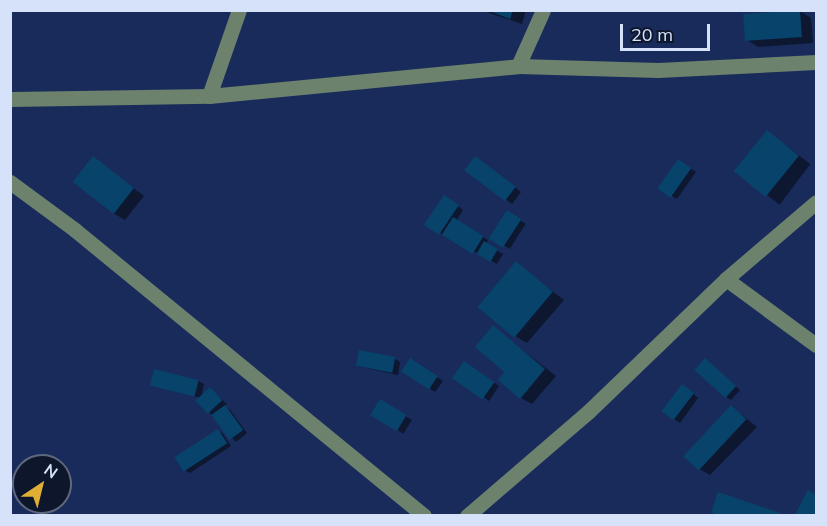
<!DOCTYPE html>
<style>
body{margin:0}
#map{position:relative;width:827px;height:526px;overflow:hidden;background:#192b5b;font-family:Mulish,sans-serif}
div>[style]{position:absolute}
.shadow>*{inset:0;background:#0007;transform-origin:0 0}
.building>*{inset:0;background:#07436b;transform-origin:0 0}
.minor>*{height:15px;margin:-7.5px;padding:0 7.5px;transform-origin:7.5px;border-radius:7.5px;background:#6c826d}
span{translate:-50% -50%;white-space:nowrap;text-align:center;line-height:1.15;-webkit-text-stroke:4.5px #0d162b;paint-order:stroke}
.frame{position:absolute;inset:0;border:12px solid #d6e1fa;pointer-events:none}
.north{position:absolute;left:12px;top:454px;width:60px;height:60px;box-sizing:border-box;background:#0d162b;border:2px solid #5d677e;border-radius:50%;rotate:35deg;font-size:16px;font-weight:700;line-height:24px;text-align:center;color:#d6e1fa}
.north::after{content:'';display:block;margin:auto;width:21px;height:27px;background:#e1af34;clip-path:polygon(50% 0,100% 100%,50% 72%,0 100%)}
.scale{position:absolute;left:620px;top:24px;width:90px;height:27px;box-sizing:border-box;border:3px solid #d6e1fa;border-top:0;padding-left:8px;font-size:18px;line-height:21px;white-space:nowrap;color:#d6e1fa;-webkit-text-stroke:4px #0d162b;paint-order:stroke}
</style>
<div id="map">
<div class="shadow">
<div style="clip-path:polygon(481px 10px,526px 10px,522px 24px)"></div>
<div style="clip-path:polygon(800px 11px,811px 18px,813px 43px,758px 47px,747px 40px)"></div>
<div style="left:768px;top:132px;width:53px;height:51px;rotate:37deg"></div>
<div style="clip-path:polygon(93px 158px,144px 196px,125px 220px,113px 213px)"></div>
<div style="clip-path:polygon(481px 161px,521px 192px,512px 204px,466px 170px)"></div>
<div style="clip-path:polygon(684px 164px,696px 172px,677px 199px,659px 188px)"></div>
<div style="clip-path:polygon(450px 200px,463px 210px,456px 221px,488px 240px,486px 244px,503px 254px,497px 264px,426px 225px)"></div>
<div style="left:507px;top:212px;width:22px;height:30px;rotate:32deg"></div>
<div style="clip-path:polygon(516px 263px,564px 300px,527px 343px,515px 336px)"></div>
<div style="clip-path:polygon(493px 327px,556px 376px,532px 404px,521px 398px,507px 372px)"></div>
<div style="clip-path:polygon(395px 359px,400px 362px,398px 375px,358px 366px)"></div>
<div style="clip-path:polygon(705px 359px,740px 390px,731px 400px,726px 397px)"></div>
<div style="clip-path:polygon(416px 363px,443px 381px,435px 392px,403px 371px)"></div>
<div style="clip-path:polygon(470px 366px,499px 386px,489px 401px,484px 397px)"></div>
<div style="clip-path:polygon(198px 381px,204px 384px,201px 398px,152px 385px)"></div>
<div style="clip-path:polygon(210px 389px,227px 404px,224px 406px,230px 410px,247px 433px,236px 442px,209px 412px)"></div>
<div style="clip-path:polygon(688px 389px,698px 398px,680px 423px,674px 419px)"></div>
<div style="left:380px;top:401px;width:37px;height:16px;rotate:31deg"></div>
<div style="clip-path:polygon(732px 407px,757px 427px,710px 475px,698px 468px)"></div>
<div style="clip-path:polygon(218px 430px,223px 434px,231px 446px,190px 473px,185px 470px)"></div>
</div>
<div class="building">
<div style="clip-path:polygon(487px 10px,513px 10px,510px 19px)"></div>
<div style="left:800px;top:10px;width:27px;height:57px;rotate:86deg"></div>
<div style="left:767px;top:130px;width:41px;height:53px;rotate:39deg"></div>
<div style="left:93px;top:156px;width:52px;height:33px;rotate:38deg"></div>
<div style="left:475px;top:156px;width:51px;height:18px;rotate:37deg"></div>
<div style="left:678px;top:159px;width:16px;height:36px;rotate:35deg"></div>
<div style="left:444px;top:195px;width:18px;height:36px;rotate:34deg"></div>
<div style="left:507px;top:210px;width:17px;height:34px;rotate:33deg"></div>
<div style="left:453px;top:217px;width:36px;height:21px;rotate:32deg"></div>
<div style="left:484px;top:241px;width:16px;height:15px;rotate:30deg"></div>
<div style="left:516px;top:261px;width:48px;height:60px;rotate:40deg"></div>
<div style="clip-path:polygon(493px 325px,545px 369px,520px 399px,498px 380px,504px 372px,475px 347px)"></div>
<div style="left:359px;top:350px;width:37px;height:16px;rotate:11deg"></div>
<div style="left:410px;top:358px;width:33px;height:16px;rotate:33deg"></div>
<div style="left:705px;top:358px;width:42px;height:16px;rotate:42deg"></div>
<div style="left:464px;top:361px;width:37px;height:21px;rotate:35deg"></div>
<div style="left:154px;top:369px;width:46px;height:17px;rotate:14deg"></div>
<div style="left:682px;top:384px;width:15px;height:34px;rotate:37deg"></div>
<div style="left:210px;top:387px;width:18px;height:20px;rotate:47deg"></div>
<div style="left:380px;top:399px;width:31px;height:19px;rotate:31deg"></div>
<div style="left:225px;top:405px;width:31px;height:17px;rotate:54deg"></div>
<div style="left:731px;top:405px;width:21px;height:70px;rotate:43deg"></div>
<div style="left:218px;top:429px;width:17px;height:52px;rotate:57deg"></div>
<div style="clip-path:polygon(808px 490px,816px 495px,816px 516px,794px 516px)"></div>
<div style="clip-path:polygon(718px 492px,780px 513px,779px 516px,719px 516px,711px 512px)"></div>
</div>
<div class="minor">
<div style="left:518px;top:66px;width:61px;rotate:-65.9deg"></div>
<div style="left:209px;top:96px;width:91px;rotate:-70.8deg"></div>
<div style="left:10px;top:99px;width:199px;rotate:-0.9deg"></div>
<div style="left:209px;top:96px;width:310px;rotate:-5.5deg"></div>
<div style="left:518px;top:66px;width:140px;rotate:1.6deg"></div>
<div style="left:658px;top:70px;width:158px;rotate:-2.9deg"></div>
<div style="left:10px;top:182px;width:81px;rotate:36.4deg"></div>
<div style="left:75px;top:230px;width:451px;rotate:39.3deg"></div>
<div style="left:726px;top:279px;width:112px;rotate:36.3deg"></div>
<div style="left:467px;top:516px;width:161px;rotate:-40.7deg"></div>
<div style="left:589px;top:411px;width:190px;rotate:-43.9deg"></div>
<div style="left:726px;top:279px;width:118px;rotate:-40.5deg"></div>
</div>
<div class="frame"></div>
<div class="north">N</div>
<div class="scale">20 m</div>
</div>
